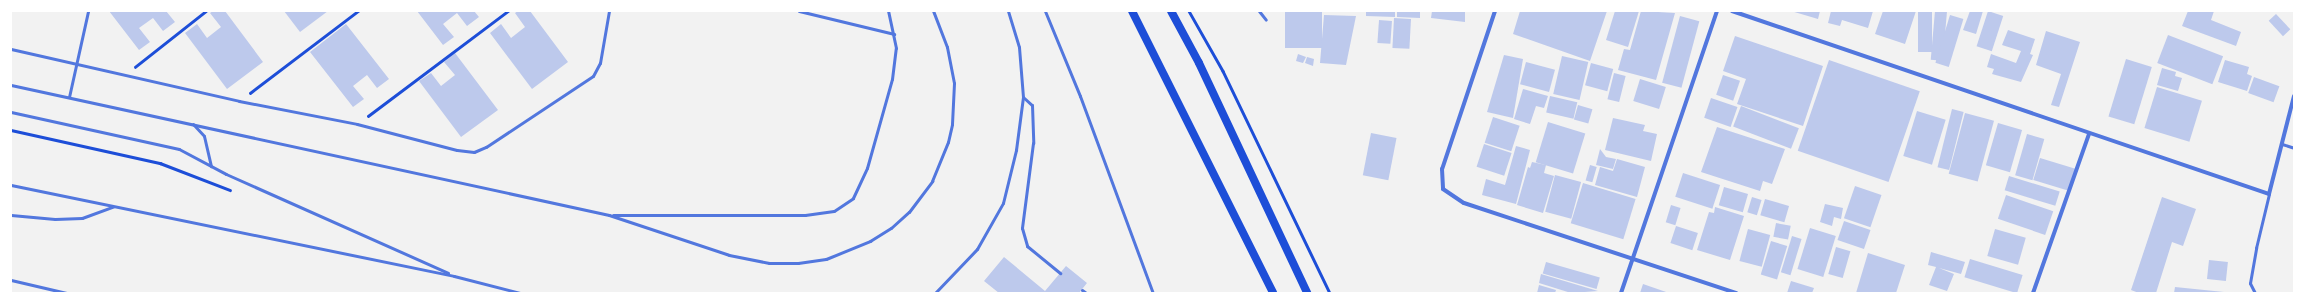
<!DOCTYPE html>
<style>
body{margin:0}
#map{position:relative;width:2305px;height:304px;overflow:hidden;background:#f2f2f2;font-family:"Archivo Narrow",sans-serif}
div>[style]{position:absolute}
.building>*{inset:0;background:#bdc9ec;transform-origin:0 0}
.path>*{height:2.5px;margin:-1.25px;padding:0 1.25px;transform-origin:1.25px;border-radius:1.25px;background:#1d4ed8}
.service>*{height:3px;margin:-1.5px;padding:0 1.5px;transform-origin:1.5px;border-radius:1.5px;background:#5277de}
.minor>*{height:4px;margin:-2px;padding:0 2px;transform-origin:2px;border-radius:2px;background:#5277de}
.secondary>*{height:8px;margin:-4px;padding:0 4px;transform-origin:4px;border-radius:4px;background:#1d4ed8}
span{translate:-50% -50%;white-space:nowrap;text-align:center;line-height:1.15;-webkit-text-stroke:3px #fff;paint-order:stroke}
.frame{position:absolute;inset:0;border:12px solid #fff;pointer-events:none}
</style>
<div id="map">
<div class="building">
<div style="clip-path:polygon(109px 11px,166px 11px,175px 22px,163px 31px,153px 18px,139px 28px,150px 42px,139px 50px)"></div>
<div style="clip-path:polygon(213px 11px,225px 11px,263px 62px,227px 89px,185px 33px,197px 24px,207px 38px,221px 27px,210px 13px)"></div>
<div style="clip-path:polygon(284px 11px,328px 11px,300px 32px)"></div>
<div style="clip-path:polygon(417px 11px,474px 11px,479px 17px,467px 26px,457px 13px,443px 24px,454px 37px,443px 45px)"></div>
<div style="clip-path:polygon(518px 11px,530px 11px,568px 62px,532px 89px,490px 33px,501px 24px,511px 38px,525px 27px,515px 13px)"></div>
<div style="left:1285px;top:11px;width:37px;height:37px"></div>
<div style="clip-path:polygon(1366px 11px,1395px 11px,1395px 17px,1366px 16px)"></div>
<div style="clip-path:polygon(1397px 11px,1420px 11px,1420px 18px,1397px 17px)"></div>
<div style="clip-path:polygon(1432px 11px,1465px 11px,1465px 22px,1431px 18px)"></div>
<div style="clip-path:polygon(1520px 11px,1532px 12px,1607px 11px,1590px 61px,1513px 34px)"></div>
<div style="clip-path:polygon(1615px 11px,1639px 11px,1628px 47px,1606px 40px)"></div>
<div style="clip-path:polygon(1641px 11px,1675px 13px,1656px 80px,1618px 70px,1624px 49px,1630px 50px)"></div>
<div style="clip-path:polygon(1791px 11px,1820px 11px,1818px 19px)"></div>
<div style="clip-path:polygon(1831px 11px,1873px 11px,1868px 28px,1842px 20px,1840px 26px,1828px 23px)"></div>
<div style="clip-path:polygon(1883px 11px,1916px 11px,1905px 44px,1875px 34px)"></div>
<div style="left:1918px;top:11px;width:14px;height:41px"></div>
<div style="left:1935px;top:11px;width:12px;height:49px;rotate:5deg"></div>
<div style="clip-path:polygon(1970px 11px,1983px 11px,1976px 34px,1963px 30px)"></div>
<div style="left:1988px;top:11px;width:16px;height:37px;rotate:18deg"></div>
<div style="clip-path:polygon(2188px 11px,2214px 11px,2211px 20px,2241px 32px,2236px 46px,2182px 26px)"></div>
<div style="left:2276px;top:14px;width:21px;height:10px;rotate:47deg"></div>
<div style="clip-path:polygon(1324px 15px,1356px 16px,1346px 65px,1320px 63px)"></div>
<div style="left:1950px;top:15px;width:14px;height:50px;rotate:17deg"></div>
<div style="left:1680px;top:16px;width:20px;height:69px;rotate:15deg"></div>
<div style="left:1394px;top:18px;width:17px;height:30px;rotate:3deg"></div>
<div style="left:1379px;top:20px;width:13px;height:23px;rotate:4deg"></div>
<div style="clip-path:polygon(346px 24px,389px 79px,377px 88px,367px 75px,353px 86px,364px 99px,353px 107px,310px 52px)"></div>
<div style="clip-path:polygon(2008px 30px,2035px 39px,2030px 54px,2033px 55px,2021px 82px,1992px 74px,1994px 69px,1987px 67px,1991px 54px,2016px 63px,2021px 51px,2002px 45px)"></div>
<div style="clip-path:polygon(2046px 31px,2080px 42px,2059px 107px,2051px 105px,2061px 74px,2036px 65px)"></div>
<div style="left:2168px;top:35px;width:59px;height:30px;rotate:21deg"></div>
<div style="clip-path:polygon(1735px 36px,1823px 66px,1803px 126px,1737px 104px,1746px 79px,1723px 71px)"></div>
<div style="clip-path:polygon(455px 53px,498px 110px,461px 137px,419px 81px,431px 73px,441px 86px,455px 75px,444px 62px)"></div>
<div style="clip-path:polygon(1298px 54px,1306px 57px,1303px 63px,1296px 61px)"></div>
<div style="clip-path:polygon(1504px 55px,1523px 59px,1513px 118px,1487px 112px)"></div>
<div style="left:1562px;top:56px;width:27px;height:39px;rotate:13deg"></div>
<div style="clip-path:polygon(1307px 57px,1314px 59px,1313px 66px,1305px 63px)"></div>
<div style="left:2126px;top:59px;width:27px;height:60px;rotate:17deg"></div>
<div style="left:1829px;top:60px;width:96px;height:96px;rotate:19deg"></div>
<div style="clip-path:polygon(2225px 60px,2249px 67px,2247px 74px,2252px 76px,2247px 91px,2218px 82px)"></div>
<div style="left:1526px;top:62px;width:30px;height:23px;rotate:15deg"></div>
<div style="left:1591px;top:63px;width:23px;height:23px;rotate:15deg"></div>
<div style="clip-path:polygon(2162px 68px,2176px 72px,2175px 76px,2182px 78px,2178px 91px,2157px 85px)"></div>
<div style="left:1614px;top:73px;width:12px;height:27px;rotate:14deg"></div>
<div style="left:1723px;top:75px;width:18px;height:21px;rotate:19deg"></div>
<div style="left:2254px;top:77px;width:27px;height:17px;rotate:20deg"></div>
<div style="left:1640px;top:79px;width:27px;height:23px;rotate:17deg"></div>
<div style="left:2157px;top:87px;width:47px;height:43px;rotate:17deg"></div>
<div style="clip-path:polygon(1523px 89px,1548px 96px,1544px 108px,1536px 106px,1530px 124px,1514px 119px)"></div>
<div style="left:1550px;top:96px;width:28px;height:17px;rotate:13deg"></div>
<div style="left:1711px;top:98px;width:28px;height:21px;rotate:19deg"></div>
<div style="left:1578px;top:105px;width:15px;height:15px;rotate:16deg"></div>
<div style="left:1741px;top:106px;width:62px;height:22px;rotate:21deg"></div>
<div style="left:1952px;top:109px;width:12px;height:60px;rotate:14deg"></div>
<div style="left:1917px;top:111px;width:30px;height:47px;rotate:17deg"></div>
<div style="left:1965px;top:113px;width:30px;height:63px;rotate:15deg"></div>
<div style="left:1493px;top:117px;width:28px;height:27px;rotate:18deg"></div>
<div style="clip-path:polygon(1613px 118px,1645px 125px,1643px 131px,1657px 134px,1651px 161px,1605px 150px)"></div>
<div style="left:1548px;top:122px;width:39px;height:42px;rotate:17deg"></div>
<div style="left:1998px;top:123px;width:25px;height:44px;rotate:16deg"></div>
<div style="clip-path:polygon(1717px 127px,1785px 149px,1772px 184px,1763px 181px,1760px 191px,1701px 172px)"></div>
<div style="left:1371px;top:133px;width:26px;height:43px;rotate:11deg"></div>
<div style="left:2027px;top:134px;width:18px;height:43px;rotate:16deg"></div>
<div style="left:1484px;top:144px;width:29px;height:24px;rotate:18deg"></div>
<div style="clip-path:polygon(1516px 146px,1530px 150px,1516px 204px,1482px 195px,1486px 179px,1505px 185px)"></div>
<div style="clip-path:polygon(1600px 149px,1606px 157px,1616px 159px,1613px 169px,1596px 165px)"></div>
<div style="left:2040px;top:158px;width:37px;height:23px;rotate:17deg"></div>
<div style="clip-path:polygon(1617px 159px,1645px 167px,1637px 197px,1595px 185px,1600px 167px,1613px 171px)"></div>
<div style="clip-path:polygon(1532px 162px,1546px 165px,1544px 173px,1554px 176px,1543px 213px,1517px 205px,1528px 167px,1530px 168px)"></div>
<div style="left:1590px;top:165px;width:7px;height:16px;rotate:16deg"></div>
<div style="left:1683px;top:173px;width:39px;height:25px;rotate:18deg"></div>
<div style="left:1555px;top:175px;width:27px;height:38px;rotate:15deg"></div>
<div style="left:2009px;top:176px;width:53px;height:15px;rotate:17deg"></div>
<div style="left:1583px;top:183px;width:55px;height:42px;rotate:17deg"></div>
<div style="left:1855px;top:186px;width:28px;height:34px;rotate:19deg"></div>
<div style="left:1724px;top:187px;width:25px;height:19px;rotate:16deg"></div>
<div style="left:2006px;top:195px;width:50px;height:25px;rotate:19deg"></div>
<div style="left:1752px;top:197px;width:10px;height:16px;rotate:17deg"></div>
<div style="clip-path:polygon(2162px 197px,2196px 209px,2183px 246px,2172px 242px,2156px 293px,2139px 293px,2131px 290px)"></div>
<div style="left:1765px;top:199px;width:25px;height:17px;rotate:16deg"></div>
<div style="clip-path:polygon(1825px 204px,1843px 208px,1841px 219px,1834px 217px,1832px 226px,1820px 222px)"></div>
<div style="left:1671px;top:205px;width:10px;height:18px;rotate:17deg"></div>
<div style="clip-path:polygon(1715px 207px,1744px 216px,1730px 260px,1697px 250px,1709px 212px,1714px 213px)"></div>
<div style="left:1844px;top:221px;width:28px;height:20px;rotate:19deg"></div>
<div style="left:1776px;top:223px;width:15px;height:14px;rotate:11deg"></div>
<div style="left:1676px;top:226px;width:23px;height:18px;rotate:18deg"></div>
<div style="left:1810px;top:228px;width:27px;height:43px;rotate:17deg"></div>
<div style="left:1748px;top:229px;width:23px;height:33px;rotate:15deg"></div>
<div style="left:1995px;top:229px;width:32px;height:28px;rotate:16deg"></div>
<div style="left:1792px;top:236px;width:10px;height:38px;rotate:17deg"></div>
<div style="left:1771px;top:241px;width:17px;height:35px;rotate:17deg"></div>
<div style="left:1836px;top:247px;width:15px;height:28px;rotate:16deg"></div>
<div style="clip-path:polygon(1931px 252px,1965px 262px,1961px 274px,1939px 268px,1954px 274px,1947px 291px,1929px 285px,1936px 267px,1928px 265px)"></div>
<div style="clip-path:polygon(1868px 253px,1905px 265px,1896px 293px,1856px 293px)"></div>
<div style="clip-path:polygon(1004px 257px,1045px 291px,1066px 266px,1087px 283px,1079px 293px,999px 293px,984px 281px)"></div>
<div style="left:1970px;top:259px;width:55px;height:19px;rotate:17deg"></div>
<div style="left:2209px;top:260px;width:19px;height:19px;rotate:6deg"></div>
<div style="left:1546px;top:262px;width:56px;height:12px;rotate:16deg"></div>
<div style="clip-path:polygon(1541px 274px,1598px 291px,1571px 293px,1539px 283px)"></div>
<div style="clip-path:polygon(1791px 281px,1814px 288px,1812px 293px,1787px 293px)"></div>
<div style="clip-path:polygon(1643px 284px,1669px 293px,1640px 293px)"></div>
<div style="clip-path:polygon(1539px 285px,1556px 290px,1555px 293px,1537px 293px)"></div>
<div style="clip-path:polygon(2175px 287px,2224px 292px,2224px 293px,2174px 293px)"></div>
</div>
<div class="path">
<div style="left:1189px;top:11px;width:69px;rotate:60.5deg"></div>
<div style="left:1223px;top:71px;width:246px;rotate:64.3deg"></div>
<div style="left:135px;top:67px;width:90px;rotate:-38.3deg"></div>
<div style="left:250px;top:93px;width:136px;rotate:-37.2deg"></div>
<div style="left:368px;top:116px;width:175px;rotate:-36.9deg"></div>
<div style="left:11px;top:130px;width:153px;rotate:12.5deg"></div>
<div style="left:160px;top:163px;width:75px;rotate:21.1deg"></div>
</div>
<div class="service">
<div style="left:799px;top:11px;width:98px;rotate:13.6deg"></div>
<div style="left:1045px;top:11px;width:92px;rotate:67.6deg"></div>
<div style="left:1080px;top:96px;width:210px;rotate:69.7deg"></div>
<div style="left:1259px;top:11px;width:11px;rotate:52deg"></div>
<div style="left:11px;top:49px;width:234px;rotate:12.8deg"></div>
<div style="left:239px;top:101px;width:120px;rotate:11deg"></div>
<div style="left:357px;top:124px;width:103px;rotate:14.6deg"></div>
<div style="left:457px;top:150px;width:17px;rotate:7deg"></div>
<div style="left:474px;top:152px;width:13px;rotate:-23deg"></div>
<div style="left:486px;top:147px;width:128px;rotate:-33.6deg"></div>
<div style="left:593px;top:76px;width:15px;rotate:-62deg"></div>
<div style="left:600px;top:63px;width:53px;rotate:-80.2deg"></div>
<div style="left:11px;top:85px;width:612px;rotate:12.26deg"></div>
<div style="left:609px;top:215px;width:126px;rotate:18.4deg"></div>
<div style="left:729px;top:255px;width:41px;rotate:11.3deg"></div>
<div style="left:769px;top:263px;width:29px"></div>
<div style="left:798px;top:263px;width:28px;rotate:-8deg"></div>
<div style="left:826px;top:259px;width:48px;rotate:-22.2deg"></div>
<div style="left:870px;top:241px;width:25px;rotate:-32deg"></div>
<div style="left:891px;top:228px;width:24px;rotate:-42deg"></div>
<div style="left:909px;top:212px;width:39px;rotate:-53deg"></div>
<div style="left:932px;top:181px;width:42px;rotate:-67.7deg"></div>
<div style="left:948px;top:142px;width:18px;rotate:-77deg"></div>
<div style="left:952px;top:124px;width:41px;rotate:-87.2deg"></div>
<div style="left:954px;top:83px;width:37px;rotate:-101deg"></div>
<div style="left:947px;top:47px;width:39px;rotate:-111deg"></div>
<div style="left:69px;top:97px;width:88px;rotate:-77.5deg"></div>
<div style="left:1023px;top:97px;width:12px;rotate:42deg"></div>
<div style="left:1032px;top:105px;width:38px;rotate:88deg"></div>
<div style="left:1033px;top:143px;width:86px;rotate:97.4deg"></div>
<div style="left:1022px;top:228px;width:19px;rotate:74deg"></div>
<div style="left:1027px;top:246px;width:43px;rotate:39.3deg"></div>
<div style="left:11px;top:112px;width:172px;rotate:12.4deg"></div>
<div style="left:179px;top:149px;width:53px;rotate:28deg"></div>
<div style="left:226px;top:174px;width:243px;rotate:24deg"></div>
<div style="left:193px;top:124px;width:16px;rotate:47deg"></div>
<div style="left:204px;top:136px;width:31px;rotate:77deg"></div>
<div style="left:2282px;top:144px;width:13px;rotate:18deg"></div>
<div style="left:11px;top:185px;width:452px;rotate:11.6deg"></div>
<div style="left:454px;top:276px;width:68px;rotate:14.4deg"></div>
<div style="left:11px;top:215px;width:44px;rotate:5.2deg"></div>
<div style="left:55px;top:219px;width:27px;rotate:-2deg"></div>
<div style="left:82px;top:218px;width:33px;rotate:-20deg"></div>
<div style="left:613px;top:215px;width:192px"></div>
<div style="left:805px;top:215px;width:29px;rotate:-8deg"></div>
<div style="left:834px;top:211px;width:23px;rotate:-34deg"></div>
<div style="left:853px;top:198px;width:33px;rotate:-65deg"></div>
<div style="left:867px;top:168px;width:92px;rotate:-74.3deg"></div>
<div style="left:892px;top:79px;width:31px;rotate:-83deg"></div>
<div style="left:896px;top:48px;width:38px;rotate:-102deg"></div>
<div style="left:11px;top:280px;width:57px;rotate:13.1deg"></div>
<div style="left:1082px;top:290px;width:5px;rotate:37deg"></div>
<div style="left:935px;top:293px;width:61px;rotate:-46.3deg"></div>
<div style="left:977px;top:249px;width:53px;rotate:-60.5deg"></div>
<div style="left:1003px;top:203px;width:55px;rotate:-76.2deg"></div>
<div style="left:1016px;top:150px;width:53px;rotate:-82.5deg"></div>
<div style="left:1023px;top:97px;width:50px;rotate:-94.6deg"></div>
<div style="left:1019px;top:47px;width:38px;rotate:-107deg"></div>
<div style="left:2255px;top:293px;width:11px;rotate:-117deg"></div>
<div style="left:2250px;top:283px;width:36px;rotate:-80deg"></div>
<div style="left:2256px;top:248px;width:56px;rotate:-76.5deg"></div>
</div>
<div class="minor">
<div style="left:1495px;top:11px;width:167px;rotate:108.5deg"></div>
<div style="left:1442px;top:169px;width:20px;rotate:87deg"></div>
<div style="left:1443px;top:189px;width:25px;rotate:34deg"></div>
<div style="left:1464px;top:203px;width:287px;rotate:18.3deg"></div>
<div style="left:1732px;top:11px;width:567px;rotate:18.82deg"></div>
<div style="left:2269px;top:194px;width:101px;rotate:-75.7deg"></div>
<div style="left:1621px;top:293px;width:298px;rotate:-71.2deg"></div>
<div style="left:2033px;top:293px;width:169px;rotate:-70.6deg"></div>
</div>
<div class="secondary">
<div style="left:1132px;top:11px;width:315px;rotate:63.4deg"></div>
<div style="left:1171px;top:11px;width:59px;rotate:61.7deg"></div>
<div style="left:1199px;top:63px;width:254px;rotate:64.8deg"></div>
</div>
<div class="frame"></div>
</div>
